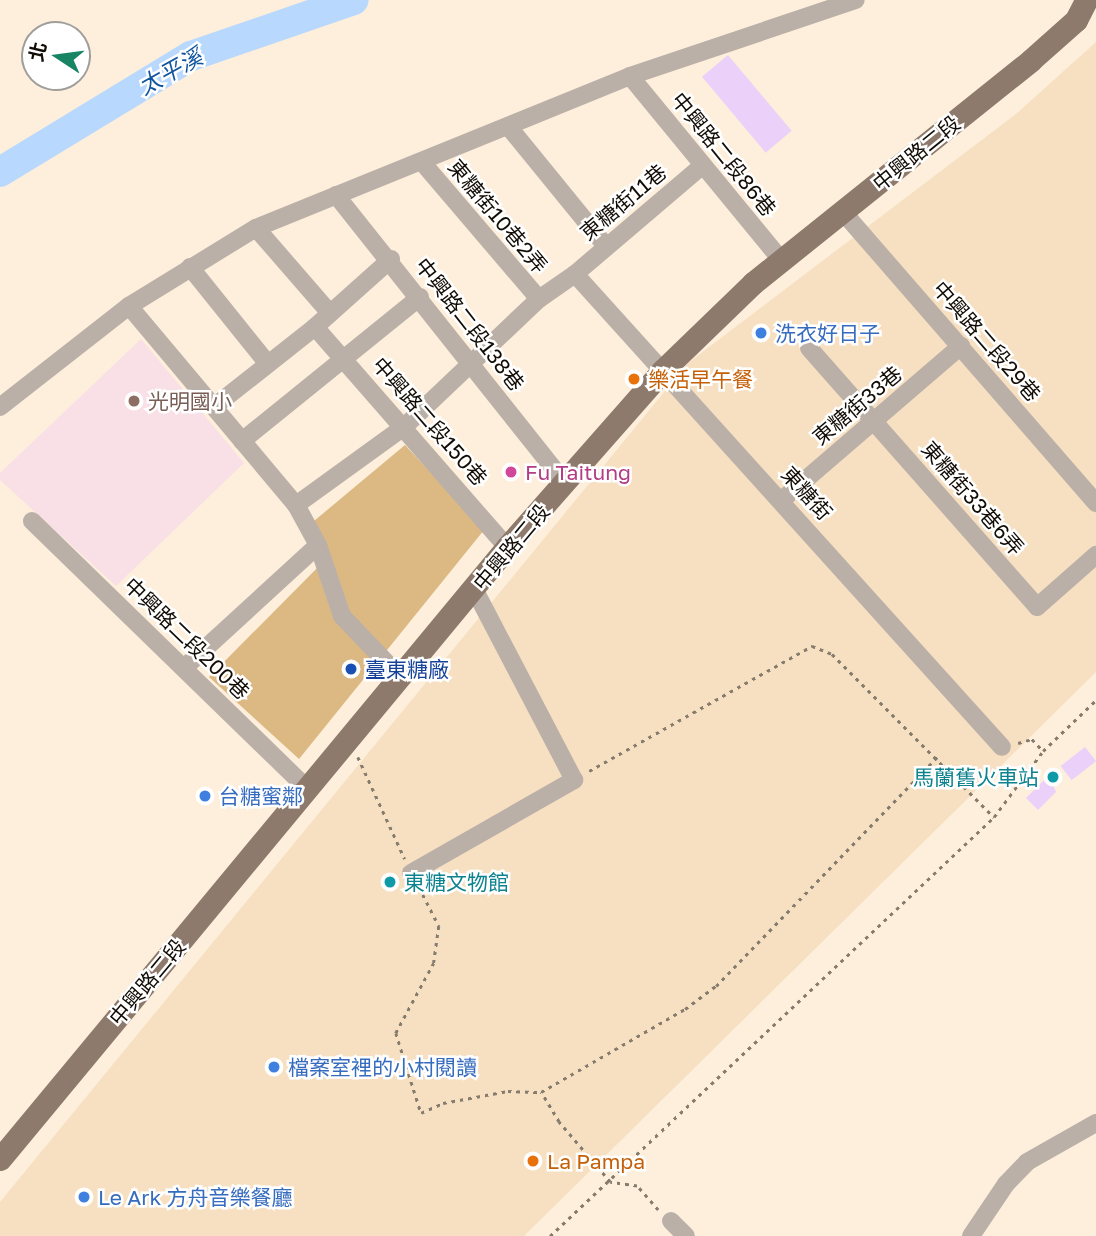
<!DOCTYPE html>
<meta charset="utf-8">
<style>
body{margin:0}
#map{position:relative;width:1096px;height:1236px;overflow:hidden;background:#fdefdb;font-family:"Golos Text","Noto Sans TC",sans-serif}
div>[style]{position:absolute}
.built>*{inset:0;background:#f6e0c1}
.education>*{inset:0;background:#f9dfe6}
.green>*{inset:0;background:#dcb983}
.river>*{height:30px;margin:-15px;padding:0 15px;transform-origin:15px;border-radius:15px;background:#b9d8fe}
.building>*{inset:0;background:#ebd0f9;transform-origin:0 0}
.path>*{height:2.5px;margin-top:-1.25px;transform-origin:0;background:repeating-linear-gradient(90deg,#867c6e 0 3.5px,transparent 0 8.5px)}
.minor>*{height:18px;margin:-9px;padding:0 9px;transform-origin:9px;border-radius:9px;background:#bbb0a8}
.major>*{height:23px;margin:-11.5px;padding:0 11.5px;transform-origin:11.5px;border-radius:11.5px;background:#8e7a6c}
.dots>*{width:19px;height:19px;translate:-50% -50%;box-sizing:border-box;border:4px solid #fff;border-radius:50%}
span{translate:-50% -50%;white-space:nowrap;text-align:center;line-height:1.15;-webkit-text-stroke:5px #fff;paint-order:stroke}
.street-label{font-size:21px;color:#120c05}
.shop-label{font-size:21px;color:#366cbe}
.left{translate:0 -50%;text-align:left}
.food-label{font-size:21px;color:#c56008}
.education-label{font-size:21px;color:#785e54}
.hotel-label{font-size:21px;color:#b23c85}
.transit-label{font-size:21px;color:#164399}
.culture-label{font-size:21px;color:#0d838f}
.right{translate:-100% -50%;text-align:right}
.water-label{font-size:23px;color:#10559e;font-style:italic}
.north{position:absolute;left:21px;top:21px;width:70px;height:70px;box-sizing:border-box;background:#fff;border:2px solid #a09e9b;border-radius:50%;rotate:283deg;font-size:19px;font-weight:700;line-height:28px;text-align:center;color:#120c05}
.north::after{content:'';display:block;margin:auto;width:24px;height:32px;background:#178563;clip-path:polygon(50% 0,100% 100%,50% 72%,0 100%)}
</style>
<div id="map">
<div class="built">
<div style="clip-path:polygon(1096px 42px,1096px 672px,524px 1236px,0 1236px,0 1202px,688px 363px,1016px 114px)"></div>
</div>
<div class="education">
<div style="clip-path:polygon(141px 339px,244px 463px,116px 586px,0 480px,0 473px)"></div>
</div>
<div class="green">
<div style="clip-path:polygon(405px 445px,484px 530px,299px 759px,209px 677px,330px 555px,314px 521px)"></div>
</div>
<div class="river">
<div style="left:0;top:172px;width:223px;rotate:-31.3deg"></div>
<div style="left:191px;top:56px;width:172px;rotate:-19deg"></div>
</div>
<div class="building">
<div style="left:728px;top:55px;width:99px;height:34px;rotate:50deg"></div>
<div style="left:1085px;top:747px;width:18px;height:31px;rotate:52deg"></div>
<div style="clip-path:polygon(1049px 775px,1056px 792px,1038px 810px,1026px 798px)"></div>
</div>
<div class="path">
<div style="left:1018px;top:743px;width:15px;rotate:-16deg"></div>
<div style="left:1032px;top:739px;width:16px;rotate:47deg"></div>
<div style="left:358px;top:757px;width:112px;rotate:65.3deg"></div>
<div style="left:589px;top:771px;width:256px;rotate:-29.3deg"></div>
<div style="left:812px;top:646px;width:22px;rotate:22deg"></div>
<div style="left:832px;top:654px;width:230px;rotate:45.2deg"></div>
<div style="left:419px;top:887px;width:44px;rotate:62.9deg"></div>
<div style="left:439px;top:926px;width:37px;rotate:98deg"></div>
<div style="left:434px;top:963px;width:80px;rotate:118.5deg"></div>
<div style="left:396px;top:1033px;width:84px;rotate:72.6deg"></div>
<div style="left:421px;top:1113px;width:24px;rotate:-24deg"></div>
<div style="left:443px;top:1103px;width:66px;rotate:-10.5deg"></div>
<div style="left:508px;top:1091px;width:33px;rotate:2deg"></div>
<div style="left:658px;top:1210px;width:32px;rotate:-131deg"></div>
<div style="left:637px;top:1186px;width:27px;rotate:-172deg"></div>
<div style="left:610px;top:1182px;width:79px;rotate:-130.4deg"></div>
<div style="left:559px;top:1122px;width:35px;rotate:-121deg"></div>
<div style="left:541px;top:1092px;width:166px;rotate:-30deg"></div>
<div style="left:685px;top:1009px;width:39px;rotate:-37deg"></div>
<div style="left:716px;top:986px;width:320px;rotate:-46deg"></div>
<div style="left:550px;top:1236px;width:610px;rotate:-43.34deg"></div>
<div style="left:994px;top:817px;width:82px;rotate:-53.4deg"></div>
<div style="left:1043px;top:751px;width:74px;rotate:-43.9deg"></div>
</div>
<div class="minor">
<div style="left:630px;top:76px;width:239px;rotate:50.6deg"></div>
<div style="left:508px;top:126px;width:154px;rotate:50.8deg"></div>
<div style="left:422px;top:162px;width:180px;rotate:49.5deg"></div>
<div style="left:336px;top:195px;width:368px;rotate:51.5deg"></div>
<div style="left:843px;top:212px;width:386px;rotate:49deg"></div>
<div style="left:256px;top:228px;width:113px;rotate:49deg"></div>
<div style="left:190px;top:267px;width:124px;rotate:51.2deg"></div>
<div style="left:575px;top:274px;width:637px;rotate:47.93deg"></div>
<div style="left:129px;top:306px;width:260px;rotate:50deg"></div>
<div style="left:296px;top:505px;width:46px;rotate:61.2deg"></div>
<div style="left:318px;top:545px;width:75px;rotate:71.3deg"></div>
<div style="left:342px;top:616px;width:84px;rotate:46.4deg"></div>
<div style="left:315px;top:327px;width:292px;rotate:48.9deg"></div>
<div style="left:809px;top:348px;width:345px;rotate:48.6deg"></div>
<div style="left:1037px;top:607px;width:79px;rotate:-41.4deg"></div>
<div style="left:215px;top:406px;width:127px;rotate:-38.3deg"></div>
<div style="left:315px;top:327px;width:102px;rotate:-41.8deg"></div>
<div style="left:0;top:407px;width:164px;rotate:-38.1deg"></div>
<div style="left:129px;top:306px;width:149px;rotate:-31.6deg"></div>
<div style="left:256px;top:228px;width:404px;rotate:-22.1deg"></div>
<div style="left:630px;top:76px;width:238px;rotate:-18.6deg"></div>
<div style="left:242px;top:441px;width:229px;rotate:-39deg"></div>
<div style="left:783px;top:499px;width:235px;rotate:-40.7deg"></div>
<div style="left:296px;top:505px;width:135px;rotate:-35.9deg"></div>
<div style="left:405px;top:426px;width:185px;rotate:-43.5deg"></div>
<div style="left:539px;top:299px;width:44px;rotate:-34.8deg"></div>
<div style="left:575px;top:274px;width:167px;rotate:-40.4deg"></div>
<div style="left:32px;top:521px;width:386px;rotate:44.2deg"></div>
<div style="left:185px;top:667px;width:180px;rotate:-42.5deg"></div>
<div style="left:411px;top:873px;width:188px;rotate:-29.7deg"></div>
<div style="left:574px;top:780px;width:213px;rotate:-117.6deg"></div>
<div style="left:671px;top:1221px;width:21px;rotate:45deg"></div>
<div style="left:971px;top:1236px;width:63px;rotate:-56.1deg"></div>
<div style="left:1006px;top:1184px;width:30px;rotate:-46deg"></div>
<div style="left:1027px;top:1162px;width:79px;rotate:-29.5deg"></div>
</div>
<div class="major">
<div style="left:0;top:1159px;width:795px;rotate:-50.36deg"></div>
<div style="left:507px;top:547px;width:235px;rotate:-48.6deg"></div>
<div style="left:662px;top:371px;width:127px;rotate:-44deg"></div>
<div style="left:753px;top:283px;width:356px;rotate:-38.7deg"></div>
<div style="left:1031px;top:60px;width:60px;rotate:-41.6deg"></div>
<div style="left:1076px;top:20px;width:22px;rotate:-63deg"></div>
</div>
<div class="dots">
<div style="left:761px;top:333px;background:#3f7fe0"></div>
<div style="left:634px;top:379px;background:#e8710a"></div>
<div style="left:134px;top:401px;background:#8d6e63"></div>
<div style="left:511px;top:472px;background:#d1479c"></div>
<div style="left:351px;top:669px;background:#1a4fb4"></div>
<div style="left:1053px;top:777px;background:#0f9aa8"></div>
<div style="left:205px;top:796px;background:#3f7fe0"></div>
<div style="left:390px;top:882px;background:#0f9aa8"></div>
<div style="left:274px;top:1067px;background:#3f7fe0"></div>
<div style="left:533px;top:1161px;background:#e8710a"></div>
<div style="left:84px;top:1197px;background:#3f7fe0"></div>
</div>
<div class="street-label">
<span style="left:916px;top:153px;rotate:-39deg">中興路二段</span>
<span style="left:724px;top:154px;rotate:51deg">中興路二段86巷</span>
<span style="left:623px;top:202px;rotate:-40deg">東糖街11巷</span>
<span style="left:498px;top:216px;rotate:50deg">東糖街10巷2弄</span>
<span style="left:470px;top:324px;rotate:52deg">中興路二段138巷</span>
<span style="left:987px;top:341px;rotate:49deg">中興路二段29巷</span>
<span style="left:857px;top:405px;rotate:-40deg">東糖街33巷</span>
<span style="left:430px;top:421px;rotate:49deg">中興路二段150巷</span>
<span style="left:807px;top:493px;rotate:48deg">東糖街</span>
<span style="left:973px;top:498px;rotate:49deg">東糖街33巷6弄</span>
<span style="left:511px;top:547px;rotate:-50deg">中興路二段</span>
<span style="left:187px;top:638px;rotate:44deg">中興路二段200巷</span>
<span style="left:147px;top:982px;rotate:-50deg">中興路二段</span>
</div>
<div class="shop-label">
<span class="left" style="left:775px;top:333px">洗衣好日子</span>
<span class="left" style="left:219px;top:796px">台糖蜜鄰</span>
<span class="left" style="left:288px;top:1067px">檔案室裡的小村閱讀</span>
<span class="left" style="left:98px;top:1197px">Le Ark 方舟音樂餐廳</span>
</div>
<div class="food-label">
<span class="left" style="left:648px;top:379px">樂活早午餐</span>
<span class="left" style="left:547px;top:1161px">La Pampa</span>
</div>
<div class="education-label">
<span class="left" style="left:148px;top:401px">光明國小</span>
</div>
<div class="hotel-label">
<span class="left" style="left:525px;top:472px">Fu Taitung</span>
</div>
<div class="transit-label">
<span class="left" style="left:365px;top:669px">臺東糖廠</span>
</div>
<div class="culture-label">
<span class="right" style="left:1039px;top:777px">馬蘭舊火車站</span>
<span class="left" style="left:404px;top:882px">東糖文物館</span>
</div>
<div class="water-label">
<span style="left:170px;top:71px;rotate:-29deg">太平溪</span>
</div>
<div class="north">北</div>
</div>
